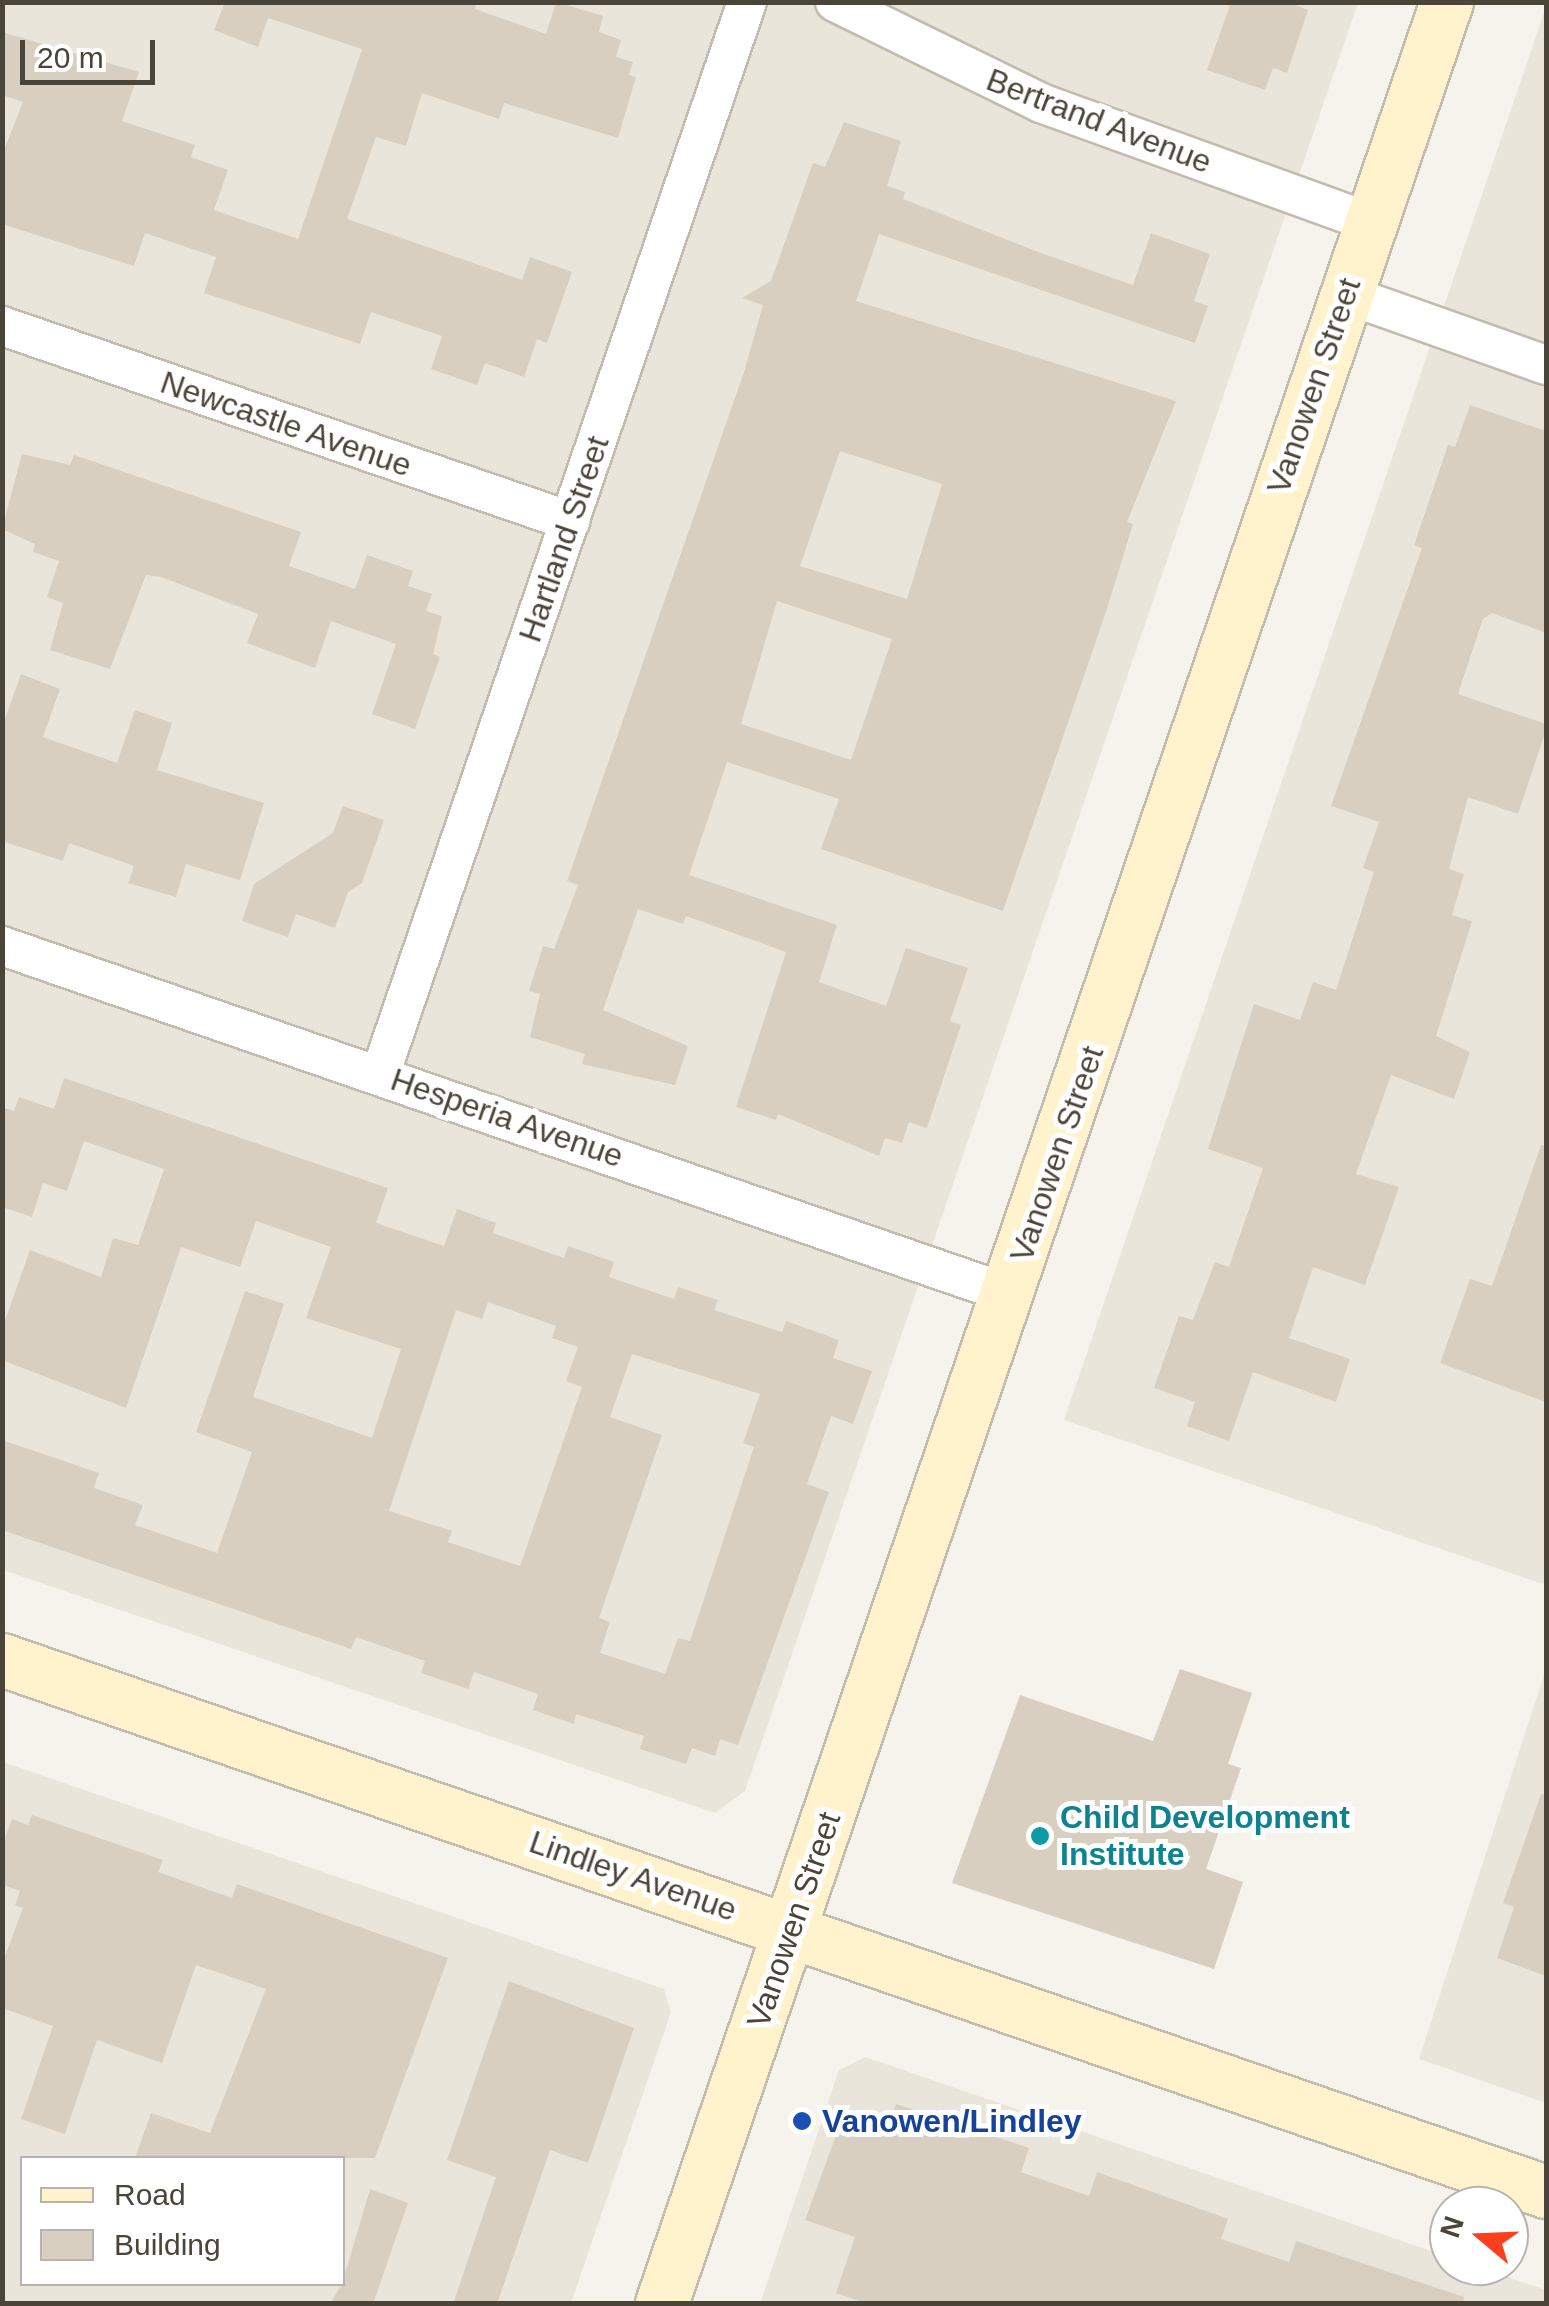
<!DOCTYPE html>
<style>
body{margin:0}
#map{position:relative;width:1549px;height:2306px;overflow:hidden;background:#f6f3ec;font-family:Helvetica,sans-serif}
div>[style]{position:absolute}
.residential>*{inset:0;background:#eae5da}
.building>*{inset:0;background:#d8cfc1}
.roads{filter:drop-shadow(2px 0 #c2bbae) drop-shadow(-2px 0 #c2bbae) drop-shadow(0 2px #c2bbae) drop-shadow(0 -2px #c2bbae)}
.minor>*{height:38px;margin:-19px;padding:0 19px;transform-origin:19px;border-radius:19px;background:#fff}
.secondary>*{height:52px;margin:-26px;padding:0 26px;transform-origin:26px;border-radius:26px;background:#fff3cd}
.dots>*{width:28px;height:28px;translate:-50% -50%;box-sizing:border-box;border:5px solid #fff;border-radius:50%}
span{translate:-50% -50%;white-space:nowrap;text-align:center;line-height:1.15;-webkit-text-stroke:10px #fff;paint-order:stroke}
.street-label{font-size:32px;color:#4b4439}
.culture-label{font-size:32px;color:#0d838f;font-weight:700}
.left{translate:0 -50%;text-align:left}
.transit-label{font-size:32px;color:#164399;font-weight:700}
.frame{position:absolute;inset:0;border:5px solid #4b4439;pointer-events:none}
.legend{position:absolute;left:20px;top:2156px;width:325px;height:130px;box-sizing:border-box;background:#fff;border:2px solid #b7b4b0;margin:0;padding:12px 18px;list-style:none;font-size:30px;color:#4b4439}
.legend li{display:flex;align-items:center;gap:20px;height:50px}
.legend b{width:50px;border:2px solid #b7b4b0}
.north{position:absolute;left:1429px;top:2186px;width:100px;height:100px;box-sizing:border-box;background:#fff;border:2px solid #b7b4b0;border-radius:50%;rotate:289deg;font-size:28px;font-weight:700;line-height:40px;text-align:center;color:#4b4439}
.north::after{content:'';display:block;margin:auto;width:35px;height:45px;background:#fc3f1d;clip-path:polygon(50% 0,100% 100%,50% 72%,0 100%)}
.scale{position:absolute;left:20px;top:40px;width:135px;height:45px;box-sizing:border-box;border:5px solid #4b4439;border-top:0;padding-left:12px;font-size:30px;line-height:35px;white-space:nowrap;color:#4b4439;-webkit-text-stroke:8px #fff;paint-order:stroke}
</style>
<div id="map">
<div class="residential">
<div style="clip-path:polygon(3px 3px,1358px 3px,745px 1791px,715px 1813px,3px 1570px)"></div>
<div style="clip-path:polygon(1546px 7px,1546px 1585px,1064px 1420px)"></div>
<div style="clip-path:polygon(1546px 1669px,1546px 2103px,1419px 2059px)"></div>
<div style="clip-path:polygon(evenodd,3px 1762px,664px 1989px,671px 2012px,571px 2303px,3px 2304px,3px 1762px,22px 2158px,342px 2158px,342px 2284px,22px 2284px,22px 2158px)"></div>
<div style="clip-path:polygon(865px 2057px,1449px 2257px,1449px 2266px,1476px 2266px,1546px 2290px,1546px 2304px,760px 2304px,839px 2070px)"></div>
</div>
<div class="building">
<div style="clip-path:polygon(225px 2px,477px 2px,475px 9px,546px 34px,556px 2px,603px 16px,599px 32px,621px 40px,616px 57px,633px 62px,629px 75px,636px 77px,618px 138px,504px 103px,499px 119px,422px 93px,406px 146px,376px 137px,347px 219px,522px 280px,530px 257px,572px 272px,547px 343px,537px 339px,524px 377px,485px 363px,477px 385px,431px 369px,442px 336px,371px 312px,360px 344px,204px 293px,216px 257px,145px 233px,134px 266px,2px 224px,2px 155px,23px 102px,2px 95px,2px 32px,139px 72px,122px 121px,195px 145px,191px 157px,228px 170px,214px 210px,298px 239px,362px 49px,268px 18px,258px 47px,214px 30px)"></div>
<div style="clip-path:polygon(1231px 2px,1287px 2px,1308px 10px,1287px 73px,1273px 68px,1265px 90px,1207px 70px)"></div>
<div style="clip-path:polygon(evenodd,844px 122px,901px 141px,887px 186px,905px 192px,903px 199px,1041px 253px,1133px 285px,1151px 233px,1210px 254px,1194px 301px,1208px 306px,1195px 343px,879px 234px,856px 301px,1176px 401px,1127px 522px,1133px 524px,1106px 612px,1003px 911px,821px 849px,839px 799px,727px 762px,689px 875px,837px 925px,819px 982px,886px 1006px,906px 948px,968px 968px,950px 1021px,961px 1025px,927px 1128px,909px 1122px,902px 1143px,885px 1138px,879px 1156px,778px 1114px,776px 1120px,736px 1107px,786px 952px,686px 916px,683px 924px,638px 909px,603px 1010px,688px 1046px,675px 1085px,582px 1064px,585px 1054px,530px 1037px,540px 994px,529px 991px,543px 946px,554px 949px,578px 885px,567px 881px,744px 372px,763px 305px,742px 298px,771px 281px,813px 163px,825px 167px,844px 122px,840px 451px,942px 484px,907px 599px,800px 566px,840px 451px,844px 122px,777px 601px,892px 639px,851px 760px,741px 724px,777px 601px)"></div>
<div style="clip-path:polygon(1470px 405px,1546px 431px,1546px 633px,1492px 613px,1483px 619px,1458px 694px,1546px 724px,1546px 730px,1518px 814px,1468px 797px,1449px 869px,1464px 874px,1452px 915px,1472px 921px,1436px 1036px,1470px 1052px,1454px 1099px,1391px 1075px,1356px 1174px,1399px 1187px,1365px 1285px,1313px 1267px,1289px 1338px,1350px 1359px,1336px 1402px,1253px 1372px,1229px 1441px,1187px 1426px,1195px 1402px,1154px 1388px,1179px 1316px,1193px 1320px,1215px 1262px,1229px 1267px,1263px 1168px,1208px 1149px,1254px 1004px,1300px 1020px,1313px 982px,1336px 990px,1374px 872px,1363px 868px,1379px 822px,1331px 806px,1422px 548px,1414px 545px,1448px 445px,1455px 447px)"></div>
<div style="clip-path:polygon(22px 454px,70px 465px,74px 455px,301px 532px,289px 566px,355px 589px,367px 555px,413px 571px,408px 586px,432px 594px,426px 611px,442px 616px,433px 654px,440px 657px,415px 729px,372px 714px,396px 644px,331px 621px,315px 668px,247px 643px,258px 614px,161px 577px,146px 575px,110px 669px,50px 650px,63px 603px,47px 597px,59px 561px,33px 552px,35px 544px,2px 529px)"></div>
<div style="clip-path:polygon(21px 674px,60px 689px,43px 737px,117px 763px,135px 710px,172px 723px,157px 770px,264px 803px,240px 880px,186px 864px,176px 897px,128px 883px,134px 866px,69px 843px,63px 861px,2px 841px,2px 727px)"></div>
<div style="clip-path:polygon(343px 806px,384px 820px,362px 883px,348px 892px,335px 928px,296px 914px,288px 937px,242px 921px,254px 884px,333px 833px)"></div>
<div style="clip-path:polygon(evenodd,64px 1078px,388px 1188px,376px 1223px,444px 1246px,457px 1209px,496px 1223px,493px 1233px,564px 1258px,568px 1246px,614px 1262px,609px 1277px,674px 1299px,678px 1287px,718px 1300px,714px 1310px,782px 1332px,786px 1321px,839px 1340px,833px 1358px,872px 1371px,853px 1424px,831px 1416px,807px 1484px,829px 1492px,738px 1745px,720px 1739px,715px 1756px,692px 1748px,686px 1764px,640px 1749px,644px 1736px,576px 1714px,574px 1724px,533px 1710px,538px 1694px,474px 1672px,468px 1689px,421px 1673px,425px 1661px,356px 1637px,351px 1649px,2px 1530px,2px 1440px,99px 1473px,94px 1488px,143px 1505px,135px 1525px,217px 1553px,252px 1452px,196px 1432px,245px 1291px,284px 1304px,253px 1397px,372px 1438px,401px 1349px,306px 1318px,331px 1247px,256px 1221px,240px 1267px,181px 1247px,126px 1408px,2px 1360px,2px 1329px,30px 1250px,101px 1277px,113px 1238px,138px 1245px,164px 1169px,84px 1141px,67px 1191px,43px 1183px,32px 1217px,2px 1207px,2px 1107px,14px 1111px,19px 1097px,54px 1109px,64px 1078px,488px 1302px,556px 1326px,552px 1338px,578px 1347px,566px 1381px,582px 1387px,520px 1566px,448px 1542px,452px 1531px,389px 1511px,456px 1310px,482px 1319px,488px 1302px,64px 1078px,632px 1354px,760px 1394px,743px 1443px,754px 1447px,690px 1641px,678px 1638px,665px 1674px,600px 1653px,610px 1622px,599px 1618px,662px 1435px,610px 1417px,632px 1354px)"></div>
<div style="clip-path:polygon(1541px 1145px,1546px 1146px,1546px 1402px,1440px 1363px,1470px 1279px,1492px 1286px)"></div>
<div style="clip-path:polygon(1180px 1669px,1252px 1693px,1228px 1764px,1241px 1768px,1206px 1869px,1243px 1882px,1214px 1969px,952px 1883px,1020px 1695px,1153px 1741px)"></div>
<div style="clip-path:polygon(1541px 1794px,1546px 1795px,1546px 1976px,1497px 1958px,1514px 1907px,1503px 1903px)"></div>
<div style="clip-path:polygon(32px 1815px,163px 1860px,158px 1872px,232px 1898px,237px 1884px,448px 1958px,375px 2158px,135px 2158px,151px 2113px,210px 2133px,266px 1989px,196px 1965px,162px 2063px,97px 2040px,65px 2134px,21px 2119px,53px 2026px,2px 2008px,2px 1964px,23px 1908px,15px 1905px,20px 1891px,2px 1885px,2px 1846px,12px 1819px,28px 1825px)"></div>
<div style="clip-path:polygon(509px 1981px,634px 2028px,588px 2163px,550px 2150px,497px 2304px,453px 2304px,496px 2177px,447px 2160px)"></div>
<div style="clip-path:polygon(896px 2104px,1029px 2148px,1021px 2172px,1089px 2196px,1097px 2172px,1228px 2219px,1221px 2239px,1289px 2262px,1296px 2241px,1464px 2297px,1463px 2304px,868px 2304px,836px 2293px,855px 2237px,805px 2220px,845px 2111px,889px 2125px)"></div>
<div style="clip-path:polygon(370px 2189px,408px 2203px,373px 2304px,330px 2304px,342px 2284px)"></div>
</div>
<div class="roads">
<div class="minor">
<div style="left:835px;top:2px;width:229px;rotate:26.1deg"></div>
<div style="left:1041px;top:103px;width:350px;rotate:19.9deg"></div>
<div style="left:1345px;top:294px;width:213px;rotate:19.5deg"></div>
<div style="left:2px;top:326px;width:601px;rotate:18.95deg"></div>
<div style="left:2px;top:946px;width:1065px;rotate:19.06deg"></div>
<div style="left:380px;top:1075px;width:1134px;rotate:-71.12deg"></div>
</div>
<div class="secondary">
<div style="left:2px;top:1660px;width:1633px;rotate:19.01deg"></div>
<div style="left:662px;top:2304px;width:2432px;rotate:-71.17deg"></div>
</div>
</div>
<div class="dots">
<div style="left:1040px;top:1836px;background:#0f9aa8"></div>
<div style="left:802px;top:2121px;background:#1a4fb4"></div>
</div>
<div class="street-label">
<span style="left:1099px;top:121px;rotate:21deg">Bertrand Avenue</span>
<span style="left:1314px;top:386px;rotate:-71deg">Vanowen Street</span>
<span style="left:286px;top:424px;rotate:19deg">Newcastle Avenue</span>
<span style="left:564px;top:539px;rotate:-71deg">Hartland Street</span>
<span style="left:507px;top:1118px;rotate:19deg">Hesperia Avenue</span>
<span style="left:1057px;top:1154px;rotate:-71deg">Vanowen Street</span>
<span style="left:633px;top:1876px;rotate:19deg">Lindley Avenue</span>
<span style="left:794px;top:1920px;rotate:-71deg">Vanowen Street</span>
</div>
<div class="culture-label">
<span class="left" style="left:1060px;top:1836px">Child Development<br>Institute</span>
</div>
<div class="transit-label">
<span class="left" style="left:822px;top:2121px">Vanowen/Lindley</span>
</div>
<div class="frame"></div>
<ul class="legend">
<li><b style="height:12px;background:#fff3cd"></b>Road</li>
<li><b style="height:28px;background:#d8cfc1"></b>Building</li>
</ul>
<div class="north">N</div>
<div class="scale">20 m</div>
</div>
